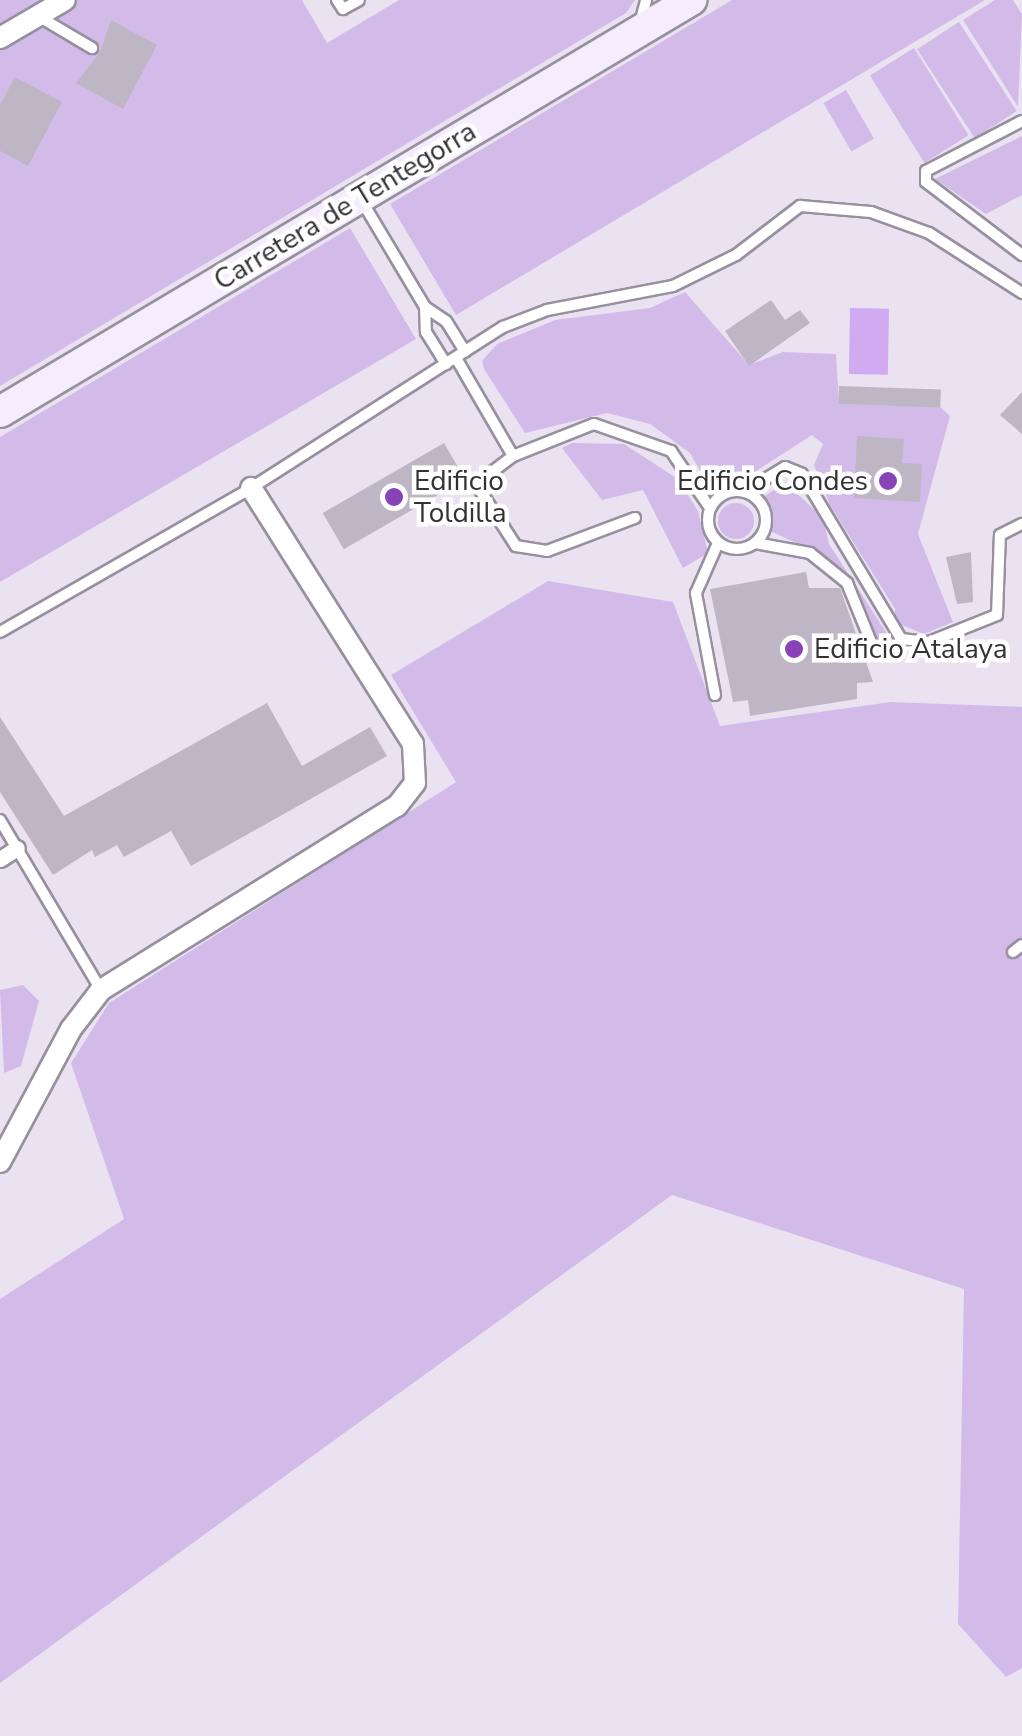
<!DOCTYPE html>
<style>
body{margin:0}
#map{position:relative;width:1022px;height:1736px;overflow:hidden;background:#eae2f1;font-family:"Nunito Sans",sans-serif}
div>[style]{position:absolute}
.green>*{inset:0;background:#d3bbe9;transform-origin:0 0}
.round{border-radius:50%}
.water>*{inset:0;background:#d1abf1;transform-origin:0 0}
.building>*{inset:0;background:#beb6c5;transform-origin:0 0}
.roads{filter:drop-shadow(2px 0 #97909e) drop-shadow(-2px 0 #97909e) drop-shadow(0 2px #97909e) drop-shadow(0 -2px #97909e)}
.service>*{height:10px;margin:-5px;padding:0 5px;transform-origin:5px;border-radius:5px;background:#fff}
.service>.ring{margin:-5px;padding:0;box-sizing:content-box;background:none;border:10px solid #fff;border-radius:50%}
.pedestrian>*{height:15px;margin:-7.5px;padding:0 7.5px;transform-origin:7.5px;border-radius:7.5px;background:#fff}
.minor>*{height:20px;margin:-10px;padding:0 10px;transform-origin:10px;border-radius:10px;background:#fff}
.secondary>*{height:30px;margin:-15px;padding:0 15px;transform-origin:15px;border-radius:15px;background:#f5ecfe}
.dots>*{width:28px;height:28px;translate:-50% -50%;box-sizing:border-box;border:5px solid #fff;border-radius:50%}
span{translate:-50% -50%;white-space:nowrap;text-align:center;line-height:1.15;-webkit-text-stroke:9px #fff;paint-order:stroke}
.street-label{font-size:28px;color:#333136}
.poi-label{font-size:28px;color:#333136}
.left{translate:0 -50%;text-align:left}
.right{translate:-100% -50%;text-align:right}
</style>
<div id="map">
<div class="green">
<div style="clip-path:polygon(0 0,302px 0,327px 43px,399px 0,635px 0,626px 13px,0 386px)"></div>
<div style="clip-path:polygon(732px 0,985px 0,456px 315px,390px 204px)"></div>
<div style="clip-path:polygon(995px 0,1013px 0,1022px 14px,1018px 107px,963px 20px)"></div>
<div style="left:959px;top:22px;width:106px;height:50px;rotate:57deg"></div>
<div style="left:914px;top:48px;width:103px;height:52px;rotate:58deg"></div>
<div style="left:846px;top:90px;width:56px;height:26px;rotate:60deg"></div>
<div style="clip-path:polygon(1022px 136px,1022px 195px,986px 214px,935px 179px)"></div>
<div style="clip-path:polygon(350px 228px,416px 339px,0 582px,0 437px)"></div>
<div style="clip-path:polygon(685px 292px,749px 365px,783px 352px,836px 354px,839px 404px,940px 407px,950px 416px,918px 534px,953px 622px,924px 634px,894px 622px,895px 609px,830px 505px,814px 465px,823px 444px,812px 435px,739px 482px,710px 488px,690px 453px,650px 424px,607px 413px,525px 433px,484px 369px,482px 361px,497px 344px,555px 320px,650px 308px)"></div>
<div style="clip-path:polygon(572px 443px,624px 444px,678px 479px,698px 511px,708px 553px,683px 568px,643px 490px,602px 500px,562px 448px)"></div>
<div style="clip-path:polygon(785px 482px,823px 518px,829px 544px,893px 643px,878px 653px,851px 581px,814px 551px,772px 532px,765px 496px)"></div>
<div class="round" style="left:718px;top:503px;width:36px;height:36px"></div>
<div style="clip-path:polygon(548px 581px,673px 602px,720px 726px,891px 702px,1022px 707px,1022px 1668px,1006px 1677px,958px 1624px,964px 1289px,672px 1195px,0 1683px,0 1299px,124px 1219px,71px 1063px,109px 1003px,456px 782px,391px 675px)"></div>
<div style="clip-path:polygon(23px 985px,39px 1001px,21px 1066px,4px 1073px,0 990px)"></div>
</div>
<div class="water">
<div style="left:850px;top:308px;width:39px;height:66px;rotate:1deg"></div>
</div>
<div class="building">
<div style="clip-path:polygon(111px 20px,157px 45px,123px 109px,76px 83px,100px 52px)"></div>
<div style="clip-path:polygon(15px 77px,62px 102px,28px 166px,0 151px,0 105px)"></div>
<div style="clip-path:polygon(771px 300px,785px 320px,800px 310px,810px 323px,749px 366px,725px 331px)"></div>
<div style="left:839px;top:386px;width:102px;height:18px;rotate:2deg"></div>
<div style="clip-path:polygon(1022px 392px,1022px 434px,1000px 415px)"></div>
<div style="clip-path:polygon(857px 436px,904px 439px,902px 463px,922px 464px,920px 502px,854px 498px)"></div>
<div style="left:444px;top:443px;width:42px;height:140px;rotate:60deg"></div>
<div style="clip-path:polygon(971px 552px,973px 602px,957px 604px,946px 557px)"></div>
<div style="clip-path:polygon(806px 572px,809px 588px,840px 588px,873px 682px,857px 683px,857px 699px,750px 716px,748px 700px,733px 702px,710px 589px)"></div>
<div style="clip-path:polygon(267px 703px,302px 766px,370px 727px,387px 756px,191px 866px,171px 831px,124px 857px,117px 845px,95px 857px,92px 850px,53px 875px,0 792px,0 717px,64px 816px)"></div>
</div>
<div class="roads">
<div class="service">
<div style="left:337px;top:0;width:11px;rotate:56deg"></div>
<div style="left:343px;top:9px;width:18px;rotate:-29deg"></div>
<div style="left:38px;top:16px;width:63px;rotate:30.7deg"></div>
<div style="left:640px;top:23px;width:24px;rotate:-75deg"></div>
<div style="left:1022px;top:121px;width:108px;rotate:152.5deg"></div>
<div style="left:926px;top:171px;width:11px;rotate:90deg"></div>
<div style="left:926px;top:182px;width:121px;rotate:37.2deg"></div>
<div style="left:363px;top:203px;width:121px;rotate:59.2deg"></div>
<div style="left:425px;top:307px;width:25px;rotate:88deg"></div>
<div style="left:426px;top:332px;width:38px;rotate:58deg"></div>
<div style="left:425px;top:307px;width:25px;rotate:34deg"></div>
<div style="left:446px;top:321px;width:36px;rotate:58deg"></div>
<div style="left:456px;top:358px;width:113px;rotate:59.8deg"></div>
<div style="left:513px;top:456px;width:87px;rotate:-21.6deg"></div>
<div style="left:594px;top:424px;width:82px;rotate:19.3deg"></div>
<div style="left:671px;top:451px;width:69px;rotate:55.6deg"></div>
<div style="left:513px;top:456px;width:46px;rotate:142.9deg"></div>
<div style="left:476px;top:484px;width:74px;rotate:57.2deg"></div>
<div style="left:516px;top:546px;width:31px;rotate:9deg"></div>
<div style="left:547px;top:551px;width:94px;rotate:-20.6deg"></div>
<div class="ring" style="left:708px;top:491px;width:48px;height:48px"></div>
<div style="left:744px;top:492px;width:48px;rotate:-31.4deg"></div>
<div style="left:785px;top:467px;width:18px;rotate:22deg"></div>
<div style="left:802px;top:474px;width:192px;rotate:59deg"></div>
<div style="left:901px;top:639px;width:28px;rotate:6deg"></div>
<div style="left:929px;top:642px;width:73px;rotate:-21.7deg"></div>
<div style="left:997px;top:615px;width:80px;rotate:-87.9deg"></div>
<div style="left:1000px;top:535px;width:25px;rotate:-27deg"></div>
<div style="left:755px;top:543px;width:56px;rotate:10.3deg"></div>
<div style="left:810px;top:553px;width:48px;rotate:39deg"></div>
<div style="left:847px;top:583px;width:69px;rotate:67.9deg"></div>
<div style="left:0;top:632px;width:289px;rotate:-29.8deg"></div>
<div style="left:251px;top:488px;width:299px;rotate:-32.6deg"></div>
<div style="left:503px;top:327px;width:47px;rotate:-21.1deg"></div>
<div style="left:547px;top:310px;width:128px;rotate:-10.8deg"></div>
<div style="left:673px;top:286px;width:70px;rotate:-26.2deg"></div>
<div style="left:736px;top:255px;width:81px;rotate:-37.4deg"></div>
<div style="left:800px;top:206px;width:71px;rotate:4.8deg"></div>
<div style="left:871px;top:212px;width:62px;rotate:19.9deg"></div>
<div style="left:929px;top:233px;width:111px;rotate:32.8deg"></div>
<div style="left:715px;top:695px;width:104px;rotate:-100.6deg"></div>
<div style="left:696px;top:593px;width:55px;rotate:-66.3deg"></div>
<div style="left:0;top:820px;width:198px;rotate:59.3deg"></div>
<div style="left:1013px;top:952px;width:11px;rotate:-38deg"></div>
</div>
<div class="pedestrian">
<div style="left:0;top:859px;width:20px;rotate:-33deg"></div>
</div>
<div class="minor">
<div style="left:0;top:38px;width:75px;rotate:-30.3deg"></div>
<div style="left:0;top:1162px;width:151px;rotate:-61.9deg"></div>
<div style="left:71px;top:1029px;width:49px;rotate:-52.4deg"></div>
<div style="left:101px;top:990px;width:349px;rotate:-31.9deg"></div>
<div style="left:397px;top:806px;width:29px;rotate:-52deg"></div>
<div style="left:415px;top:783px;width:39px;rotate:-93deg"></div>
<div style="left:413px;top:744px;width:303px;rotate:-122.3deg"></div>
</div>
<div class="secondary">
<div style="left:0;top:412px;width:805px;rotate:-30.8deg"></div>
</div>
</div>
<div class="dots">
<div style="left:888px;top:481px;background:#8743b7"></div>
<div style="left:394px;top:497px;background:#8743b7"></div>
<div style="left:794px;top:649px;background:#8743b7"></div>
</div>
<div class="street-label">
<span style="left:345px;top:206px;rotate:-31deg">Carretera de Tentegorra</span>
</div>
<div class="poi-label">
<span class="left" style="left:414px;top:497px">Edificio<br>Toldilla</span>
<span class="right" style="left:868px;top:481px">Edificio Condes</span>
<span class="left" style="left:814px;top:649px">Edificio Atalaya</span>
</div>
</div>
